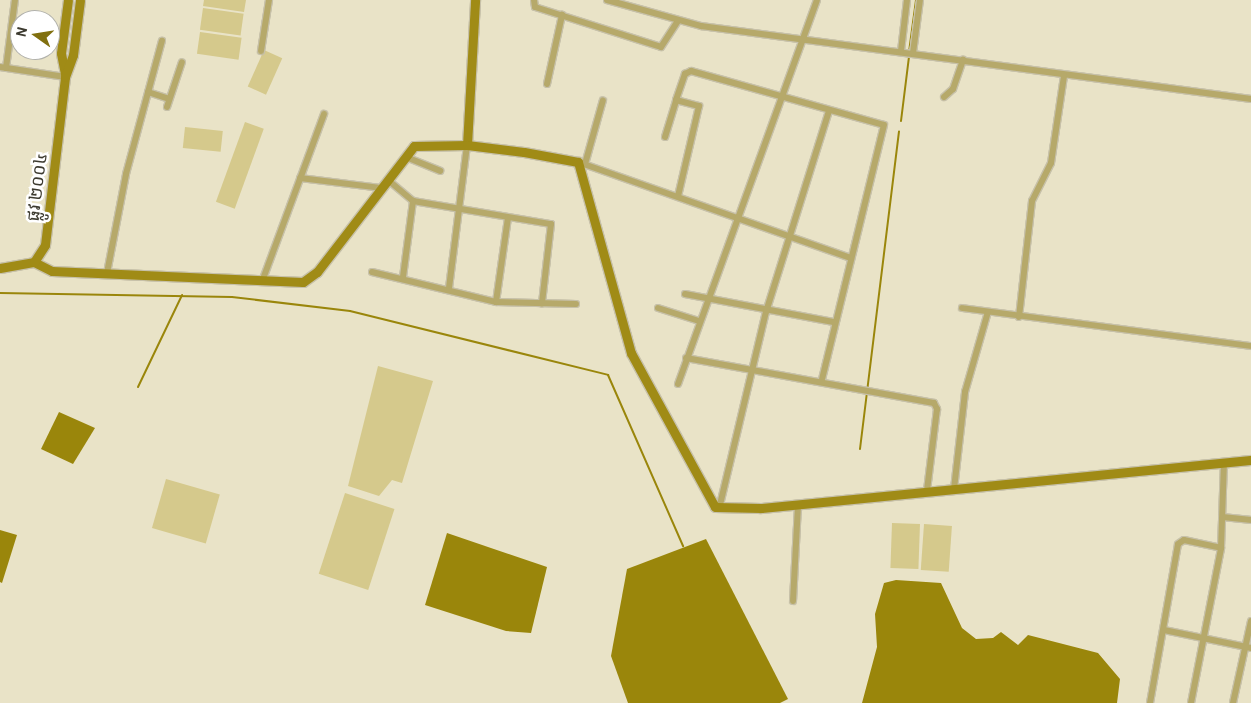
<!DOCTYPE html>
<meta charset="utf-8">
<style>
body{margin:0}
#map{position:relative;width:1251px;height:703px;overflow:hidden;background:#e9e3c7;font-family:Barlow,"Noto Sans Khmer",sans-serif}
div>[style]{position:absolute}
.green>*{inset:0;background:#d5c98c;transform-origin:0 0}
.water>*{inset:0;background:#9a860b}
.stream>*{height:2px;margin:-1px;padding:0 1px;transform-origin:1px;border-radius:1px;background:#9a860b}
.roads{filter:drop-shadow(1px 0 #c7c1a9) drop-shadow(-1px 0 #c7c1a9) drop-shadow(0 1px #c7c1a9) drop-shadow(0 -1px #c7c1a9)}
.street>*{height:6px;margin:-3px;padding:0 3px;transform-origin:3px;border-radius:3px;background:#b6a96a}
.secondary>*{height:9px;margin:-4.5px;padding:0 4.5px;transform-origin:4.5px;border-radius:4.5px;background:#a08b16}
span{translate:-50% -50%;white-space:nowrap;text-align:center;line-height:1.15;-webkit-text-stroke:5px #fff;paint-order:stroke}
.street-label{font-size:18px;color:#3d3b30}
.north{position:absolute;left:10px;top:10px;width:50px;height:50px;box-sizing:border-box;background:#fff;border:1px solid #b1b1ac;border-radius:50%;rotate:283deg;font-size:14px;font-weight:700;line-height:20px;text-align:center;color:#3d3b30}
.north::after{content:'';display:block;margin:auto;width:18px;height:22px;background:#81700f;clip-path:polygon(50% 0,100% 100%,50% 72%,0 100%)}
</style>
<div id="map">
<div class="green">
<div style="clip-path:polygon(204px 0,246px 0,244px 12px,203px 6px)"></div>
<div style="left:203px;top:8px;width:41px;height:22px;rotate:8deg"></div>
<div style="left:200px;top:32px;width:42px;height:22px;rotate:8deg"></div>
<div style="left:264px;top:50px;width:20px;height:40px;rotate:24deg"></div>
<div style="left:245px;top:122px;width:20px;height:85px;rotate:20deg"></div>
<div style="left:185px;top:127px;width:38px;height:21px;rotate:6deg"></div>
<div style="clip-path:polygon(378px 366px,433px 381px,402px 483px,392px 480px,379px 496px,348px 486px)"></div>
<div style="left:166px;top:479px;width:56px;height:51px;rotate:16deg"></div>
<div style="left:345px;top:493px;width:52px;height:85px;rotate:18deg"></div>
<div style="left:892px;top:523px;width:28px;height:45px;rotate:2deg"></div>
<div style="left:924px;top:524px;width:28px;height:46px;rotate:4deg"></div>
</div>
<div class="water">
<div style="clip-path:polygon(59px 412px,95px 428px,73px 464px,41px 449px)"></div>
<div style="clip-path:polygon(0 530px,17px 535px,2px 583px,0 582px)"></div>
<div style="clip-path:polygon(447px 533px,547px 567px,531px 633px,506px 631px,425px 605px)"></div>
<div style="clip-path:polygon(706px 539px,788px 699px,780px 703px,628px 703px,611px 656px,627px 569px)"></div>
<div style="clip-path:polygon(896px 580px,941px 583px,962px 628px,976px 639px,993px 638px,1001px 632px,1018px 645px,1028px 635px,1098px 653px,1120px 679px,1117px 703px,862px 703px,877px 647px,875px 614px,884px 583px)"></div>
</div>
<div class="stream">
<div style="left:909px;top:52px;width:52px;rotate:-82.3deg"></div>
<div style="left:901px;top:121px;width:64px;rotate:-82.9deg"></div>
<div style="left:0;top:293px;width:232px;rotate:1deg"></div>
<div style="left:232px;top:297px;width:119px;rotate:6.8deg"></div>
<div style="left:350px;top:311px;width:266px;rotate:13.9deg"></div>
<div style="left:608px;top:375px;width:187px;rotate:66.3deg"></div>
<div style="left:138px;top:387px;width:102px;rotate:-64.4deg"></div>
<div style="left:860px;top:449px;width:320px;rotate:-83deg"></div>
</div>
<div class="roads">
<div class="street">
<div style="left:534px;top:0;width:7px;rotate:82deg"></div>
<div style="left:535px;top:7px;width:132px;rotate:17.6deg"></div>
<div style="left:661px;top:47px;width:31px;rotate:-57deg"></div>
<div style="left:607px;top:0;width:98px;rotate:15.5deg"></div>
<div style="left:701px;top:26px;width:555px;rotate:7.56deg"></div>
<div style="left:261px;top:51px;width:52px;rotate:-81.1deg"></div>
<div style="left:901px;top:51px;width:51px;rotate:-83.3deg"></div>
<div style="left:913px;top:53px;width:53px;rotate:-82.5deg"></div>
<div style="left:0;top:67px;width:66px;rotate:8.7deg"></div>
<div style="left:6px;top:68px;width:69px;rotate:-82.5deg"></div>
<div style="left:547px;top:84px;width:71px;rotate:-77.7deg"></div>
<div style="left:148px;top:92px;width:22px;rotate:18deg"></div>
<div style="left:944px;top:97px;width:12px;rotate:-42deg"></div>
<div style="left:953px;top:89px;width:31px;rotate:-71deg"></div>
<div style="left:676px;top:100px;width:28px;rotate:-71deg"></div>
<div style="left:685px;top:74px;width:7px;rotate:-27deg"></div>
<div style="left:691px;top:71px;width:200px;rotate:15.6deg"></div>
<div style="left:884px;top:125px;width:261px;rotate:103.7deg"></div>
<div style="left:167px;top:107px;width:47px;rotate:-71.6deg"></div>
<div style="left:665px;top:137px;width:39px;rotate:-73deg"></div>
<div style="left:676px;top:100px;width:24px;rotate:15deg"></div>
<div style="left:699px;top:106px;width:92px;rotate:103.1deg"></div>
<div style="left:406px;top:157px;width:37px;rotate:22deg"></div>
<div style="left:578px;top:162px;width:288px;rotate:19.4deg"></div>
<div style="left:585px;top:164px;width:66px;rotate:-74.3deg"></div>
<div style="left:300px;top:178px;width:83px;rotate:7deg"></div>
<div style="left:388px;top:180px;width:33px;rotate:40deg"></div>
<div style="left:413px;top:201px;width:140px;rotate:9.5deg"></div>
<div style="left:551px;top:224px;width:80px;rotate:96.5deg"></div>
<div style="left:372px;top:272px;width:128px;rotate:13.6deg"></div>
<div style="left:496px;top:302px;width:80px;rotate:1.4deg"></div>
<div style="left:107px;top:273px;width:101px;rotate:-79.1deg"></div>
<div style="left:126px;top:174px;width:138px;rotate:-74.9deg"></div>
<div style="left:403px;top:277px;width:77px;rotate:-82.5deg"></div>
<div style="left:263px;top:279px;width:176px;rotate:-69.7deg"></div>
<div style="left:449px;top:288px;width:144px;rotate:-82.8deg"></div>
<div style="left:685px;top:294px;width:151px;rotate:10.7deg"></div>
<div style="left:496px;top:302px;width:85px;rotate:-81.9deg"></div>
<div style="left:658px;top:308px;width:43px;rotate:17.6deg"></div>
<div style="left:962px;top:308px;width:291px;rotate:7.5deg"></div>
<div style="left:1019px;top:317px;width:117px;rotate:-83.6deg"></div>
<div style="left:1032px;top:201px;width:42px;rotate:-63.4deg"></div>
<div style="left:1051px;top:163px;width:88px;rotate:-81.5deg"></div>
<div style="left:686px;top:358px;width:252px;rotate:10.3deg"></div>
<div style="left:934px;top:403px;width:7px;rotate:63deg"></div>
<div style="left:937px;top:409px;width:83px;rotate:97deg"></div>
<div style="left:678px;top:384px;width:408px;rotate:-70.1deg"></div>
<div style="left:954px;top:489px;width:98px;rotate:-83.5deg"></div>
<div style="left:965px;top:392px;width:83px;rotate:-74deg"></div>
<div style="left:719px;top:509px;width:203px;rotate:-76.6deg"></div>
<div style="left:766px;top:312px;width:211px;rotate:-72.6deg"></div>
<div style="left:1223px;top:517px;width:28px;rotate:6deg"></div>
<div style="left:793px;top:601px;width:97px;rotate:-87deg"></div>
<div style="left:1164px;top:630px;width:89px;rotate:11.7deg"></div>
<div style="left:1150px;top:703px;width:161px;rotate:-80deg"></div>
<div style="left:1178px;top:544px;width:7px;rotate:-34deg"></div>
<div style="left:1184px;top:540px;width:38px;rotate:12deg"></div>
<div style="left:1191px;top:703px;width:158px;rotate:-79deg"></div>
<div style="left:1221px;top:548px;width:85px;rotate:-88deg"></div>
<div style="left:1233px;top:703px;width:84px;rotate:-77.6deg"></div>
</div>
<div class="secondary">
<div style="left:65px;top:74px;width:21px;rotate:-101deg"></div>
<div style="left:61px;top:53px;width:53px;rotate:-82.5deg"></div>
<div style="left:467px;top:145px;width:145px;rotate:-86.8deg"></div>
<div style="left:34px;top:262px;width:20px;rotate:27deg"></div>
<div style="left:52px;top:271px;width:251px;rotate:2.5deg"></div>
<div style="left:303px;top:282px;width:17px;rotate:-36deg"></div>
<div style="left:317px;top:272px;width:159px;rotate:-52.4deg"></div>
<div style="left:414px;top:146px;width:53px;rotate:-1.1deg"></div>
<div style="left:467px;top:145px;width:57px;rotate:7deg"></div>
<div style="left:524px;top:152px;width:55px;rotate:10.5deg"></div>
<div style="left:578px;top:162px;width:198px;rotate:74.5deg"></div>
<div style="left:631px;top:353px;width:175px;rotate:61.4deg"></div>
<div style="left:715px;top:507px;width:46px;rotate:1.2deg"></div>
<div style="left:761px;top:508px;width:492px;rotate:-5.6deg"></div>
<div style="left:0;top:268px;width:35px;rotate:-10deg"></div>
<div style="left:34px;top:262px;width:20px;rotate:-57deg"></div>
<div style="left:45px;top:245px;width:169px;rotate:-83.2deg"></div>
<div style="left:65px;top:77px;width:23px;rotate:-70deg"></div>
<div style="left:73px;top:55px;width:55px;rotate:-82.7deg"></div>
</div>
</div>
<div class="street-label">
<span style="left:36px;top:187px;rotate:-83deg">ផ្លូវ ២០០៤</span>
</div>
<div class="north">N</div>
</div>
